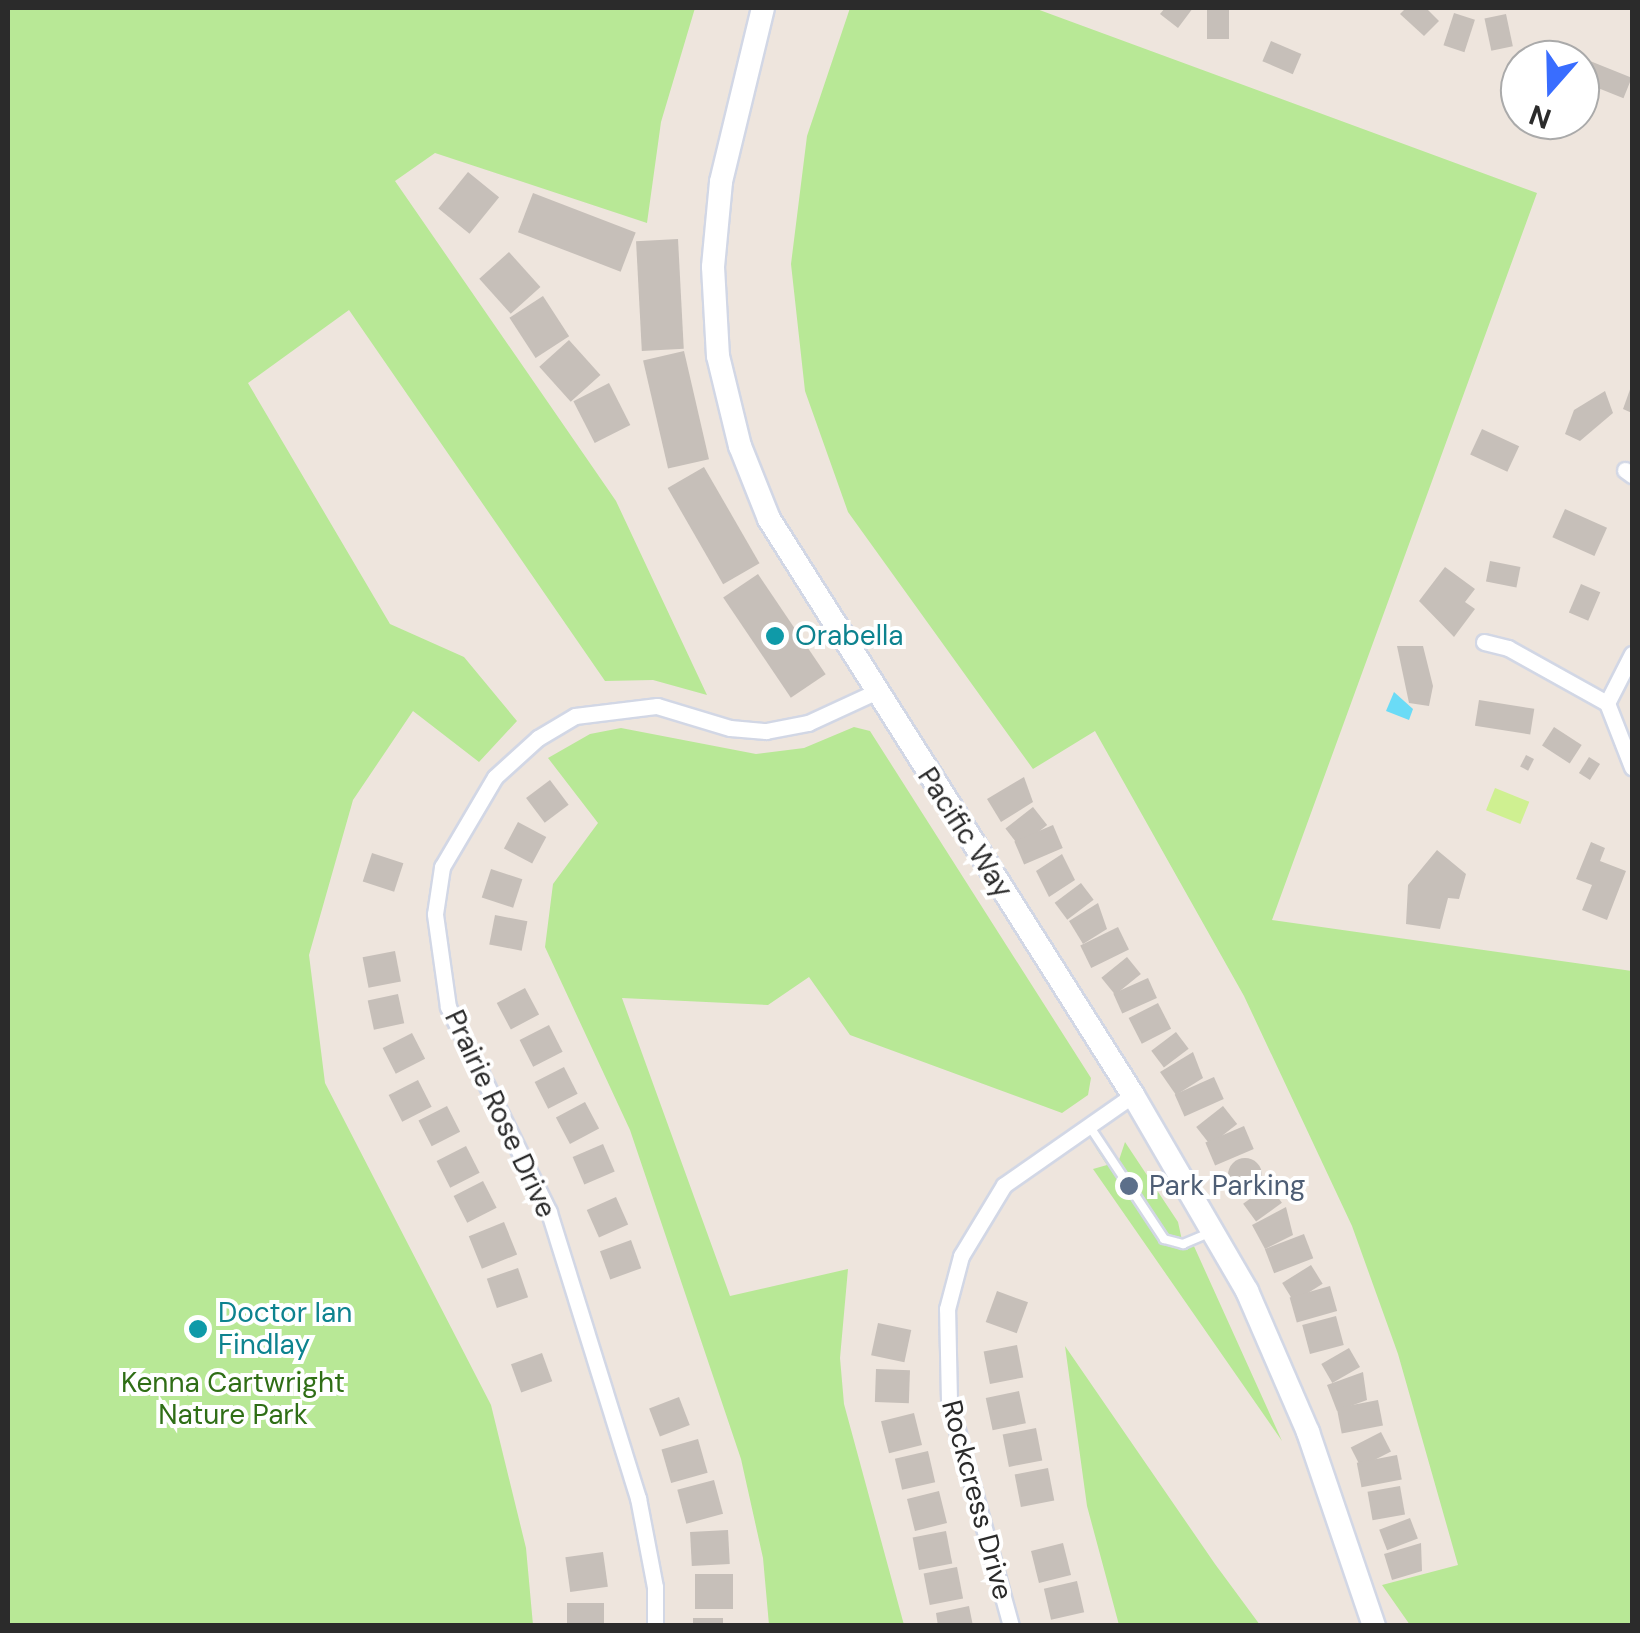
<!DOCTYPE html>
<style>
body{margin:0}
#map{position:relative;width:1640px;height:1633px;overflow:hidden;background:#eee5dd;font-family:"DM Sans",sans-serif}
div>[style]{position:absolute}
.green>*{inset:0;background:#b8e896}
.pitch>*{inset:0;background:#cff091;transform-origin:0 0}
.water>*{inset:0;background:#6adbf6}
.building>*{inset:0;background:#c6bfb9;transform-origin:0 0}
.round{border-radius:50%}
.roads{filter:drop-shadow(2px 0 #d2d7e5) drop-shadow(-2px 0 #d2d7e5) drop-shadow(0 2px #d2d7e5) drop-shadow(0 -2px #d2d7e5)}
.lane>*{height:8px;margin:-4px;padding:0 4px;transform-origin:4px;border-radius:4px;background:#fff}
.street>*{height:15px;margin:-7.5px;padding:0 7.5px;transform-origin:7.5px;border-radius:7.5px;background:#fff}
.secondary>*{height:22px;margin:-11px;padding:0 11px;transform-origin:11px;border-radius:11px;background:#fff}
.dots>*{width:28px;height:28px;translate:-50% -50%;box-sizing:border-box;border:5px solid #fff;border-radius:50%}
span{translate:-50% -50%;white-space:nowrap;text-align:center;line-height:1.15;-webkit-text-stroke:8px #fff;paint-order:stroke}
.culture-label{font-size:28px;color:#0d838f}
.left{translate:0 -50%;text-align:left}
.street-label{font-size:28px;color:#2b2b2b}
.service-label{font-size:28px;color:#4e5e75}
.park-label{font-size:28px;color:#2f6e16}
.frame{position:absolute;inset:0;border:10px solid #2b2b2b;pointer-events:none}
.north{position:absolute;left:1500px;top:40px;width:100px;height:100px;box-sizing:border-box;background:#fff;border:2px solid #aaa;border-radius:50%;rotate:200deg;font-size:28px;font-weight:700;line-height:40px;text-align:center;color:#2b2b2b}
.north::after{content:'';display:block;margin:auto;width:35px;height:45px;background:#396dff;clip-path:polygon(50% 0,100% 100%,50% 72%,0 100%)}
</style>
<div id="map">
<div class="green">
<div style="clip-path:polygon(8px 8px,695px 8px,661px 122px,647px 223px,435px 153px,395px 181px,616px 501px,707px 695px,653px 680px,605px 681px,349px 310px,248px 383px,390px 624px,464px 657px,517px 721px,479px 762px,413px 711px,353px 800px,309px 955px,325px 1083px,491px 1405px,526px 1548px,533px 1625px,8px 1625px)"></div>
<div style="clip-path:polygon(850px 8px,1034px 8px,1537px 193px,1272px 920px,1632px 971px,1632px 1625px,1410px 1625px,1382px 1585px,1458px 1565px,1398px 1354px,1352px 1226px,1244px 996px,1095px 731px,1033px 769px,848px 512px,805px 391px,791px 264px,807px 136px)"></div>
<div style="clip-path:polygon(854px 727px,870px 731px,1091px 1078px,1088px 1095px,1062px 1113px,850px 1035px,809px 977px,768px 1005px,622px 998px,730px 1296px,848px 1269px,840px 1358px,844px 1404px,904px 1625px,769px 1625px,763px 1558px,741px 1459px,630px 1130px,545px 947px,553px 884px,598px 823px,548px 758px,590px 734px,621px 728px,756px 754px,804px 748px)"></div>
<div style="clip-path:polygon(1105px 1141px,1119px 1160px,1125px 1142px,1178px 1222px,1183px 1245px,1193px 1244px,1282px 1441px,1093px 1169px,1107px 1165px,1096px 1148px)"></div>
<div style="clip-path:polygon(1065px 1346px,1215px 1564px,1260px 1625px,1119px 1625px,1087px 1506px)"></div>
</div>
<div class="pitch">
<div style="left:1495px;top:788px;width:37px;height:24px;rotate:22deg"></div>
</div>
<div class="water">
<div style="clip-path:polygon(1394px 692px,1413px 709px,1409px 720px,1386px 711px)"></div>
</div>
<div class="building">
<div style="clip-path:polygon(1165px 8px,1193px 8px,1178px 28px,1160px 14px)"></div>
<div style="left:1207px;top:8px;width:22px;height:31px"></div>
<div style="clip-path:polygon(1406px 8px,1426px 8px,1439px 21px,1424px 36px,1400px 14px)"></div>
<div style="left:1454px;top:13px;width:22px;height:34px;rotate:18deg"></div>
<div style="left:1506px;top:14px;width:33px;height:22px;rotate:78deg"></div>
<div style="left:1271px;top:41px;width:33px;height:22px;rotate:23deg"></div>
<div style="left:1590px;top:61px;width:45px;height:22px;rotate:22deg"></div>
<div style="left:468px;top:172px;width:40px;height:47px;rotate:39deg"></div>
<div style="left:533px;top:193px;width:110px;height:42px;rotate:21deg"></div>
<div style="left:678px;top:239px;width:110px;height:42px;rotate:87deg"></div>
<div style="left:509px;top:252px;width:47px;height:40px;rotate:48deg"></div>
<div style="left:543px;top:296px;width:48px;height:40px;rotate:57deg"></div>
<div style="left:569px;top:340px;width:47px;height:40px;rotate:48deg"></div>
<div style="left:684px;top:351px;width:111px;height:42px;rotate:77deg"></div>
<div style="left:609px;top:383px;width:47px;height:40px;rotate:63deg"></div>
<div style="clip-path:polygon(1632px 384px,1632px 413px,1623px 409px)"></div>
<div style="clip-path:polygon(1605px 391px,1613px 413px,1580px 441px,1565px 434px,1574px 410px)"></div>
<div style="left:1482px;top:429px;width:41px;height:28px;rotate:25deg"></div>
<div style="left:704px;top:467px;width:111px;height:42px;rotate:60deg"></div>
<div style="left:1565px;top:509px;width:46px;height:31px;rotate:24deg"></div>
<div style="left:1490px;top:561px;width:31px;height:21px;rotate:11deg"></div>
<div style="clip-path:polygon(1445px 567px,1475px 589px,1465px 602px,1475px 609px,1454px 637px,1419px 601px)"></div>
<div style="left:758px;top:574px;width:121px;height:42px;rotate:56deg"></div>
<div style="left:1581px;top:584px;width:21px;height:31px;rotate:23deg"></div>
<div style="clip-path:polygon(1397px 646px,1423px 646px,1433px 686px,1429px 706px,1409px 703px)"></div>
<div style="left:1479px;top:700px;width:56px;height:26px;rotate:9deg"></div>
<div style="left:1554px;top:727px;width:33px;height:22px;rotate:33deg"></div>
<div style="left:1526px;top:755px;width:9px;height:13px;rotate:27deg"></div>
<div style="left:1589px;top:757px;width:13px;height:19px;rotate:32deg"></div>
<div style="clip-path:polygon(1024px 777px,1033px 802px,1001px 822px,987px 799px)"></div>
<div style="left:550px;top:780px;width:31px;height:30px;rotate:53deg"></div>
<div style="left:1033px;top:807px;width:23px;height:35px;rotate:52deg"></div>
<div style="left:518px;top:822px;width:32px;height:30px;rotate:28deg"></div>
<div style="left:1053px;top:825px;width:25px;height:42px;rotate:67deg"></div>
<div style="clip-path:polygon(1591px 842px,1605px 848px,1600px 861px,1626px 871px,1607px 920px,1582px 910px,1592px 885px,1576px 879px)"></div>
<div style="clip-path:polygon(1437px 850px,1466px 874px,1459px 899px,1448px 898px,1440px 929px,1406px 924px,1408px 885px)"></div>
<div style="left:372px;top:853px;width:33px;height:30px;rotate:18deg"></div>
<div style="clip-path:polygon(1062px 854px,1075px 880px,1049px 897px,1036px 871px)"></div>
<div style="left:491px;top:869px;width:33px;height:30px;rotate:18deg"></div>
<div style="left:1081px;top:883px;width:21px;height:33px;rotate:53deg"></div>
<div style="clip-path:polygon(1098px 903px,1107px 929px,1083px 944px,1069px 921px)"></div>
<div style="left:495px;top:915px;width:33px;height:30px;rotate:11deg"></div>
<div style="left:1118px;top:927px;width:25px;height:42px;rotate:64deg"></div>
<div style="left:395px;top:951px;width:31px;height:33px;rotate:79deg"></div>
<div style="left:1127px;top:957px;width:22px;height:33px;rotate:51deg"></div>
<div style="left:1148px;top:978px;width:22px;height:38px;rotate:66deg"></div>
<div style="left:525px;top:988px;width:30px;height:32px;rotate:62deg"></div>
<div style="left:398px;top:994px;width:30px;height:31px;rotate:78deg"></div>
<div style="left:1158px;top:1003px;width:29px;height:33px;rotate:63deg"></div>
<div style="left:549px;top:1025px;width:30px;height:33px;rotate:63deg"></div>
<div style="left:1176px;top:1032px;width:21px;height:31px;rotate:53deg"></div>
<div style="left:412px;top:1033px;width:29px;height:33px;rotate:63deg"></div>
<div style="clip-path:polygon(1193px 1052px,1203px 1078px,1176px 1095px,1160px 1072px)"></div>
<div style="left:564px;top:1067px;width:30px;height:33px;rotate:63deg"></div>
<div style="left:1214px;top:1077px;width:24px;height:43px;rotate:66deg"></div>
<div style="left:418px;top:1080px;width:30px;height:33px;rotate:63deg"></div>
<div style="left:585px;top:1102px;width:30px;height:33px;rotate:62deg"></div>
<div style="left:447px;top:1106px;width:29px;height:32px;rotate:63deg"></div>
<div style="left:1223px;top:1106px;width:23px;height:34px;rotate:52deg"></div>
<div style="left:1244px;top:1126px;width:25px;height:42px;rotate:67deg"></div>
<div style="left:603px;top:1144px;width:30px;height:33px;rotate:67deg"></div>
<div style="left:466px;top:1146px;width:30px;height:33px;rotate:63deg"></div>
<div class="round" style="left:1228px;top:1158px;width:34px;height:34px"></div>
<div style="left:483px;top:1181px;width:30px;height:33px;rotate:63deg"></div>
<div style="left:1269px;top:1185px;width:22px;height:32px;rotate:54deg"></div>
<div style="left:616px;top:1197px;width:30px;height:32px;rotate:66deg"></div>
<div style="clip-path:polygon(1286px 1207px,1293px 1235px,1265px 1249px,1252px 1225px)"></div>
<div style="left:504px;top:1222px;width:35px;height:38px;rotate:68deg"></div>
<div style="left:1304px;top:1234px;width:26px;height:42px;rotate:69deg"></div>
<div style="left:631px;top:1240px;width:30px;height:33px;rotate:70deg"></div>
<div style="left:1311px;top:1265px;width:22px;height:34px;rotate:58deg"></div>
<div style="left:518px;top:1268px;width:31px;height:33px;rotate:71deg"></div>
<div style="left:1330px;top:1286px;width:26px;height:42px;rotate:74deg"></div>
<div style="left:997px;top:1291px;width:33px;height:33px;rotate:20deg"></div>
<div style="left:1336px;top:1316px;width:30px;height:35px;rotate:75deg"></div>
<div style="left:878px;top:1323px;width:34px;height:33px;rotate:12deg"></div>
<div style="left:1017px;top:1345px;width:33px;height:34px;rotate:79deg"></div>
<div style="left:1349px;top:1348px;width:22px;height:32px;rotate:60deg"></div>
<div style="left:542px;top:1353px;width:30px;height:33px;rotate:70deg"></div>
<div style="left:876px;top:1369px;width:34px;height:33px;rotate:2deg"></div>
<div style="clip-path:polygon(1363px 1372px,1367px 1400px,1337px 1411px,1327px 1385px)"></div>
<div style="left:1019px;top:1391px;width:33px;height:34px;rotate:78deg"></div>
<div style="left:679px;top:1397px;width:30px;height:32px;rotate:69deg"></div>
<div style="left:1378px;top:1400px;width:26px;height:42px;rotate:79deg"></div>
<div style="left:914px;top:1413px;width:33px;height:34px;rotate:76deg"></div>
<div style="left:1036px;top:1428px;width:33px;height:34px;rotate:79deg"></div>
<div style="left:1381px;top:1432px;width:22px;height:34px;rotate:63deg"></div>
<div style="left:698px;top:1439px;width:35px;height:38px;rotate:74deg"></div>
<div style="left:928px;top:1451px;width:32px;height:34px;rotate:77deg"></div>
<div style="left:1397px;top:1455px;width:25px;height:41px;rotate:79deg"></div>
<div style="left:1048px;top:1468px;width:33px;height:34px;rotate:79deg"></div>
<div style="left:714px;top:1480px;width:35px;height:38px;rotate:75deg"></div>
<div style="left:1400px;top:1486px;width:29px;height:33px;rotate:80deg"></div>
<div style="left:939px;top:1491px;width:33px;height:33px;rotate:76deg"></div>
<div style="left:1410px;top:1518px;width:22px;height:33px;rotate:69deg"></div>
<div style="left:728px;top:1530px;width:34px;height:38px;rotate:87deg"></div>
<div style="left:946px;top:1531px;width:33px;height:34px;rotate:79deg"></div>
<div style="left:1063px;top:1543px;width:33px;height:33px;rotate:76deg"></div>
<div style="clip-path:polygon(1421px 1543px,1422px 1571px,1392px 1580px,1384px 1554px)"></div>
<div style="left:603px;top:1552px;width:35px;height:38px;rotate:82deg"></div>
<div style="left:957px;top:1567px;width:32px;height:34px;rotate:79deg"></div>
<div style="left:695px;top:1574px;width:38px;height:35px"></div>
<div style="left:1077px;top:1581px;width:32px;height:34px;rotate:77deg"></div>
<div style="left:567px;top:1603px;width:37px;height:23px"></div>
<div style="clip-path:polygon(969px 1606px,973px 1626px,938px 1626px,936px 1613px)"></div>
<div style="left:723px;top:1618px;width:8px;height:30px;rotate:90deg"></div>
</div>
<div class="roads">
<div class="lane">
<div style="left:1088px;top:1124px;width:138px;rotate:56.5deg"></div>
<div style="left:1164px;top:1239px;width:20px;rotate:15deg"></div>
<div style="left:1183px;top:1244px;width:28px;rotate:-23deg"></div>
</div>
<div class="street">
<div style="left:1625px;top:470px;width:9px;rotate:36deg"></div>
<div style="left:1484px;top:642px;width:25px;rotate:14deg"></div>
<div style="left:1508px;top:648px;width:113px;rotate:29.1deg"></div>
<div style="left:1632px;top:654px;width:55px;rotate:117deg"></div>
<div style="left:1607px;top:703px;width:69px;rotate:68.7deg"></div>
<div style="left:655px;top:1626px;width:39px;rotate:-90deg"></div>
<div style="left:655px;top:1587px;width:91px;rotate:-100.8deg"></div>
<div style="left:638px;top:1498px;width:300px;rotate:-107.3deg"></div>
<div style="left:549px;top:1212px;width:229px;rotate:-116.2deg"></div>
<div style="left:448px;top:1007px;width:94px;rotate:-98deg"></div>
<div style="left:435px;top:914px;width:48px;rotate:-81.5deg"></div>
<div style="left:442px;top:867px;width:104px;rotate:-59.5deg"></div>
<div style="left:495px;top:777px;width:58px;rotate:-42.2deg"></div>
<div style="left:538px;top:738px;width:43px;rotate:-30.7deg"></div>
<div style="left:575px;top:716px;width:83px;rotate:-7deg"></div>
<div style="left:657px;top:706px;width:76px;rotate:16.8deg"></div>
<div style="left:730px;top:728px;width:36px;rotate:5deg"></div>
<div style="left:766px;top:731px;width:43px;rotate:-10.8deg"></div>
<div style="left:808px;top:723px;width:74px;rotate:-24.8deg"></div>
<div style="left:1011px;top:1626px;width:233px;rotate:-105.4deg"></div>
<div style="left:949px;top:1401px;width:92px;rotate:-91.2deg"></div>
<div style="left:947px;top:1309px;width:55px;rotate:-75.2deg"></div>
<div style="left:961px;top:1256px;width:83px;rotate:-58.8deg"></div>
<div style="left:1004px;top:1185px;width:157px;rotate:-34.9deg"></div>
</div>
<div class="secondary">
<div style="left:763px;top:8px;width:179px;rotate:103.6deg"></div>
<div style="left:721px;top:182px;width:85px;rotate:95.4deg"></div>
<div style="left:713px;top:267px;width:89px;rotate:86.8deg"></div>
<div style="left:718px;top:356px;width:93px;rotate:76.3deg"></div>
<div style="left:740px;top:446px;width:79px;rotate:68.3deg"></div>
<div style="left:769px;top:519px;width:681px;rotate:57.71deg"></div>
<div style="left:1133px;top:1095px;width:227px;rotate:59.8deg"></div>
<div style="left:1247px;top:1291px;width:154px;rotate:66.6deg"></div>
<div style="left:1308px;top:1432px;width:205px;rotate:71.2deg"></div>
</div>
</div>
<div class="dots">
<div style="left:775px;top:636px;background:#0f9aa8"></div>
<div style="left:1129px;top:1186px;background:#5c6f8a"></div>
<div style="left:198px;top:1329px;background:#0f9aa8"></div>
</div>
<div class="culture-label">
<span class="left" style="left:795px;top:636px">Orabella</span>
<span class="left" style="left:218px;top:1329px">Doctor Ian<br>Findlay</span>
</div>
<div class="street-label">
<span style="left:965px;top:833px;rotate:57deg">Pacific Way</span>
<span style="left:500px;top:1114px;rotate:65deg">Prairie Rose Drive</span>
<span style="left:977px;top:1500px;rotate:75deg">Rockcress Drive</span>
</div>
<div class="service-label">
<span class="left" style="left:1149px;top:1186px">Park Parking</span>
</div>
<div class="park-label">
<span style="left:233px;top:1399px">Kenna Cartwright<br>Nature Park</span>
</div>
<div class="frame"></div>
<div class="north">N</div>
</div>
